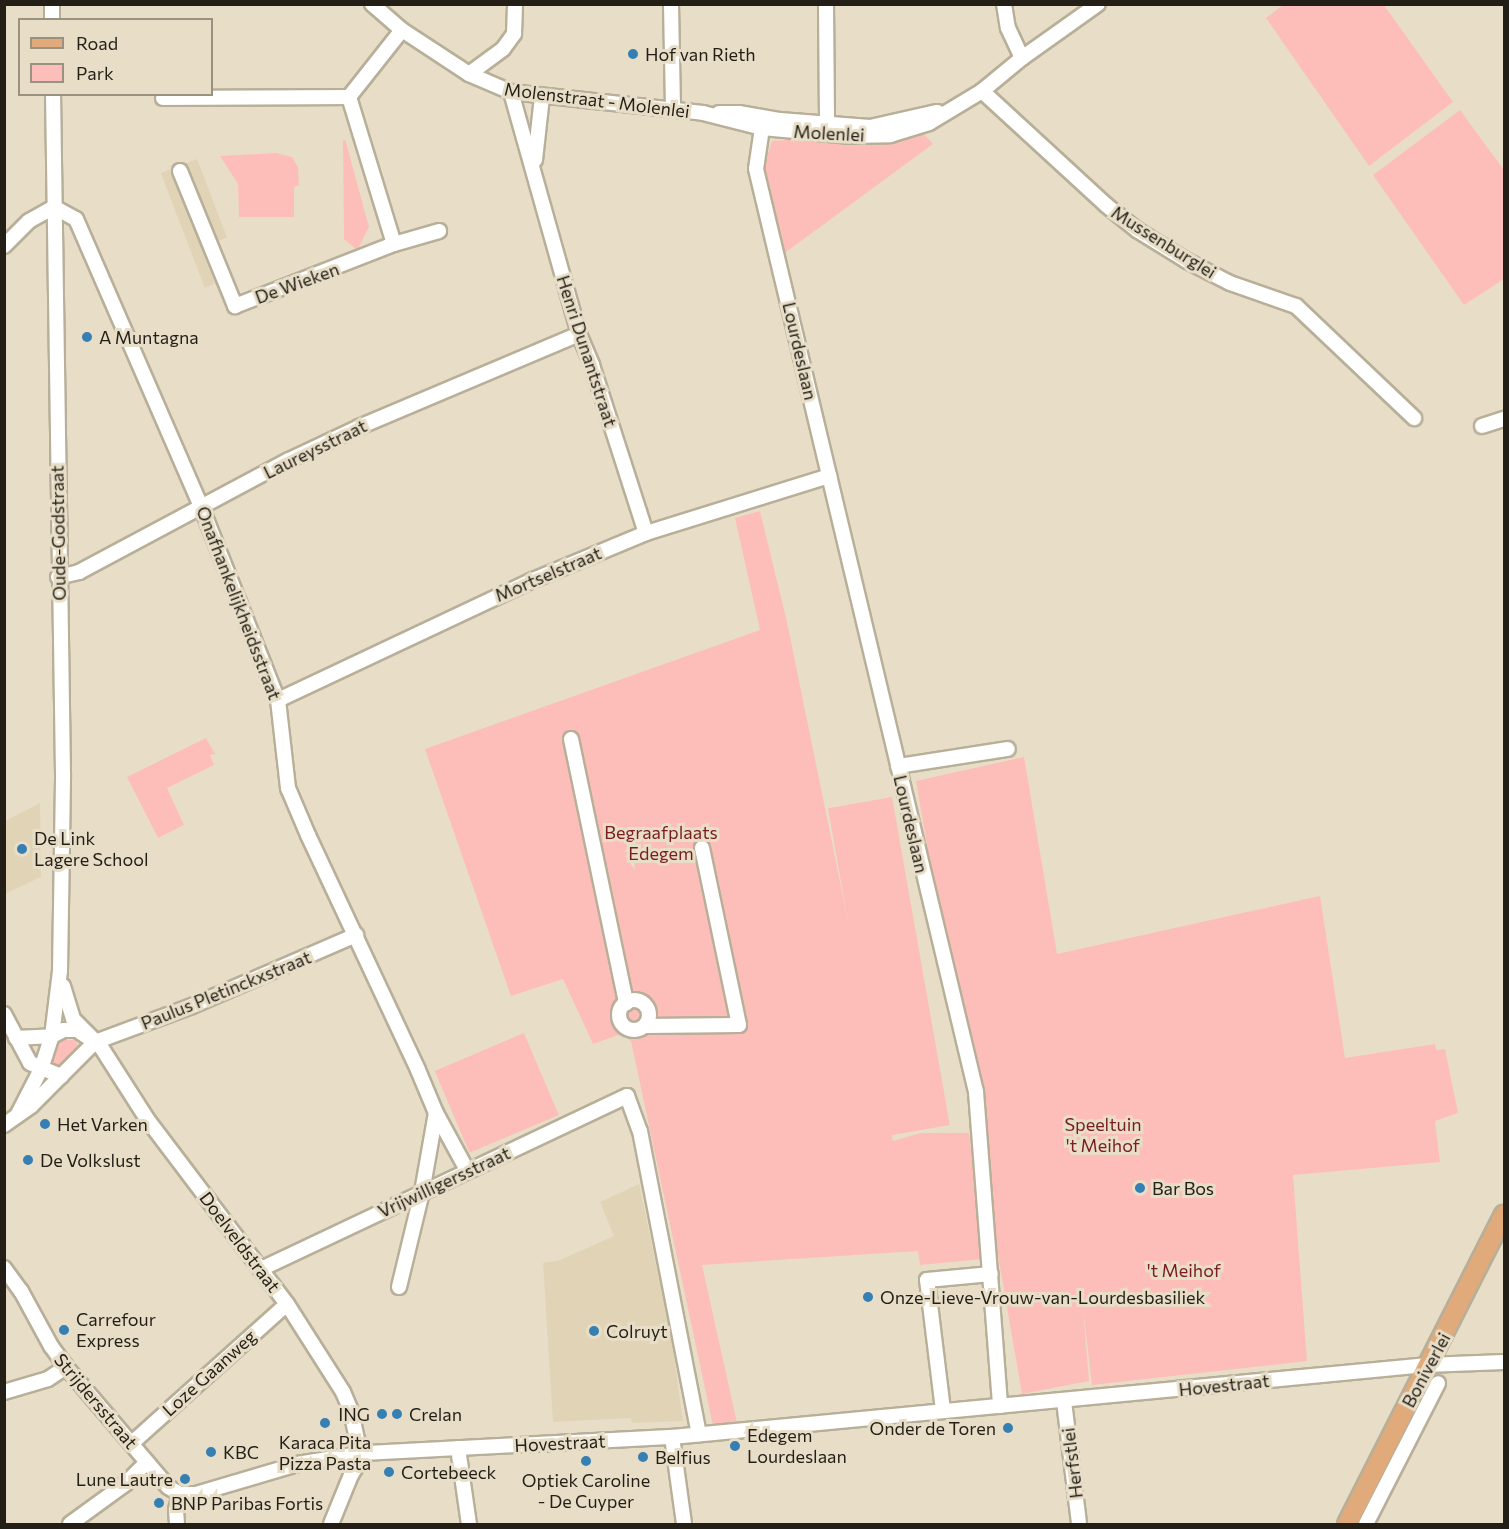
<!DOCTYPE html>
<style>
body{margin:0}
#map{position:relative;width:1509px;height:1529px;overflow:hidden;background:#e8dec8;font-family:Commissioner,sans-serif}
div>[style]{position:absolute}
.built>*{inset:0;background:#e1d4b6;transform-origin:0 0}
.green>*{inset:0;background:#fdbeb9;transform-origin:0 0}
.roads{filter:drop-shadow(2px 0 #b8af99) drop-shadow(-2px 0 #b8af99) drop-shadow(0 2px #b8af99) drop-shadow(0 -2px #b8af99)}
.minor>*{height:14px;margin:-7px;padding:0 7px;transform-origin:7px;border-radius:7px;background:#fff}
.minor>.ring{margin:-7px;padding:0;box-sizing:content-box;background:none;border:14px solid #fff;border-radius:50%}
.major>*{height:18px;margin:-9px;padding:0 9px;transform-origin:9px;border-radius:9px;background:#e1aa7b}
.dots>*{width:16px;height:16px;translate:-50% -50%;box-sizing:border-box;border:3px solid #e8dec8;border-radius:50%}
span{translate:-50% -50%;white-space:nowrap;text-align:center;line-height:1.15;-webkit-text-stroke:6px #e8dec8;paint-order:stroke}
.poi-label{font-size:18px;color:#231f17}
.left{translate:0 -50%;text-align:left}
.right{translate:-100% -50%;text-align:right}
.street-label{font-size:18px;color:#231f17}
.park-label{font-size:18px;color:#7a1d1f}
.frame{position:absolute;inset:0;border:6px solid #231f17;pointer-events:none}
.legend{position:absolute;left:18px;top:18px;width:195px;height:78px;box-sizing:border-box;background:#e8dec8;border:2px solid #999281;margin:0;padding:8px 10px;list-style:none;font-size:18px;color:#231f17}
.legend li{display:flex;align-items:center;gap:12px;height:30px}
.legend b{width:30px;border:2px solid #999281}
</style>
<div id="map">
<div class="built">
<div style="left:197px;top:159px;width:84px;height:12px;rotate:69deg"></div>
<div style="left:171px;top:169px;width:123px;height:11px;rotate:69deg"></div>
<div style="clip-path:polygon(40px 803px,41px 877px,5px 894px,5px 821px)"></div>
<div style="clip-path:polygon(639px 1184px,671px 1335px,683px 1421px,632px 1423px,631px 1418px,553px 1422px,543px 1263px,560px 1260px,614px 1236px,600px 1202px)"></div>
</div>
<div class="green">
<div style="clip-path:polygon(1283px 5px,1384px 5px,1453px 102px,1369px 166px,1266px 18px)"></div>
<div style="clip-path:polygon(1460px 110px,1504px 170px,1504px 279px,1464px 305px,1373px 175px)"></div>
<div style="clip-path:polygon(921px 131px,933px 144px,782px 255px,764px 166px,772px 141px)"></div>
<div style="clip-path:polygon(345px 139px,369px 227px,359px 247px,356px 249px,344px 239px,343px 141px)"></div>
<div style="clip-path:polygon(276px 153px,292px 157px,298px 167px,299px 185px,294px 187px,294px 217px,239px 217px,238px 184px,220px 156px)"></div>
<div style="clip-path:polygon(760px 511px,787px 622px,893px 1141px,921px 1133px,969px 1133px,983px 1259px,920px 1265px,918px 1251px,702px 1265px,737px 1423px,713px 1426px,631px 1041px,621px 1034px,593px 1044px,563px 979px,511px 996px,425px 749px,760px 630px,735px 518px)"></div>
<div style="clip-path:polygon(206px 738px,215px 754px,210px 755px,214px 765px,167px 788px,184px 825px,158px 838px,127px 777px)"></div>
<div style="clip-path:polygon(1024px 757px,1057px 954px,1320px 896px,1345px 1058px,1435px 1044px,1436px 1050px,1445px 1049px,1458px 1113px,1435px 1121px,1440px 1162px,1293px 1175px,1307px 1361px,1092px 1385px,1083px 1308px,1089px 1381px,1022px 1394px,916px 781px)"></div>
<div style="left:892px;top:797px;width:333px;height:65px;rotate:80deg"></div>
<div style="left:524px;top:1033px;width:89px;height:97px;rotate:67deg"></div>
<div style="clip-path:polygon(63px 1040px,76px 1040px,78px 1047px,60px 1066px,56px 1066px,52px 1062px,52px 1053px,56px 1044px)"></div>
</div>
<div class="roads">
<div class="minor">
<div style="left:372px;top:4px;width:40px;rotate:41deg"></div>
<div style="left:402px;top:30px;width:80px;rotate:33.3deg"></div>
<div style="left:469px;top:74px;width:46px;rotate:23.2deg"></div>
<div style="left:511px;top:92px;width:193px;rotate:6.2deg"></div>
<div style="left:703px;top:113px;width:61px;rotate:14.3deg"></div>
<div style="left:762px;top:128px;width:89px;rotate:5.1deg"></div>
<div style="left:851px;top:136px;width:39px;rotate:-1deg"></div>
<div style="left:890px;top:135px;width:41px;rotate:-17.1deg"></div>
<div style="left:929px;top:123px;width:62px;rotate:-31.1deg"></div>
<div style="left:982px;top:91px;width:52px;rotate:-39.5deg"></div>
<div style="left:1022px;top:58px;width:93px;rotate:-35.4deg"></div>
<div style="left:671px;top:4px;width:105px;rotate:88.9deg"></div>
<div style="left:826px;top:4px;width:127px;rotate:89.5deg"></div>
<div style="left:1004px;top:4px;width:24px;rotate:81deg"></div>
<div style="left:1008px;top:28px;width:33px;rotate:65deg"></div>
<div style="left:52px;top:20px;width:16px;rotate:-90deg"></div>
<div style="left:469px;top:74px;width:42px;rotate:-36.3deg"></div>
<div style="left:503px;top:49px;width:19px;rotate:-54deg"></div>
<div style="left:514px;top:34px;width:30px;rotate:-88deg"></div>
<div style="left:982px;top:91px;width:168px;rotate:42.6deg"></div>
<div style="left:1106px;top:205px;width:40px;rotate:39deg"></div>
<div style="left:1137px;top:230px;width:59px;rotate:31.8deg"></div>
<div style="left:1187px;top:261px;width:48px;rotate:27.1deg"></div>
<div style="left:1230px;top:283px;width:70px;rotate:19.2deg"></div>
<div style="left:1296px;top:306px;width:163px;rotate:43.5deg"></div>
<div style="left:511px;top:92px;width:251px;rotate:74.3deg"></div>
<div style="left:579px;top:334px;width:34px;rotate:67deg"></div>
<div style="left:592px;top:365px;width:176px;rotate:72.2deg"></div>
<div style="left:163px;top:98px;width:186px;rotate:-0.3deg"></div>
<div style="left:719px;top:113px;width:20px"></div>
<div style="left:739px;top:113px;width:42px;rotate:9.7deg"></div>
<div style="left:780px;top:120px;width:90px;rotate:4.4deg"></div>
<div style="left:870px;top:127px;width:69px;rotate:-12.6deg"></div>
<div style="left:762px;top:128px;width:41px;rotate:98.3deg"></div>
<div style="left:756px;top:169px;width:949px;rotate:76.59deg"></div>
<div style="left:976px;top:1092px;width:315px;rotate:85.6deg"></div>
<div style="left:535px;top:160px;width:63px;rotate:-83.7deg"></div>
<div style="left:180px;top:171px;width:146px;rotate:67.8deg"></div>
<div style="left:235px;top:306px;width:171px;rotate:-21.3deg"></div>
<div style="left:394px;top:244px;width:154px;rotate:-107deg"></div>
<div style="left:349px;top:97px;width:85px;rotate:-51.7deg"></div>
<div style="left:54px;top:207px;width:25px;rotate:29deg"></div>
<div style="left:76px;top:219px;width:313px;rotate:66.5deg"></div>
<div style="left:201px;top:506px;width:209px;rotate:68.4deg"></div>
<div style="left:278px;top:700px;width:89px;rotate:83.5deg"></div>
<div style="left:288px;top:788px;width:51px;rotate:66.9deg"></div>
<div style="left:308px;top:835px;width:259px;rotate:64.9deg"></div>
<div style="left:418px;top:1070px;width:47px;rotate:67.3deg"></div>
<div style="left:436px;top:1113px;width:65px;rotate:61.5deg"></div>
<div style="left:394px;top:244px;width:47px;rotate:-16.1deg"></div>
<div style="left:4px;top:246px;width:35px;rotate:-45deg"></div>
<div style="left:29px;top:221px;width:29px;rotate:-29deg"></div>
<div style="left:1482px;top:426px;width:23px;rotate:-18deg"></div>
<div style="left:58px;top:577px;width:22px;rotate:-13deg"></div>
<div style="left:79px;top:572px;width:238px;rotate:-28.1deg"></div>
<div style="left:289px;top:460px;width:77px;rotate:-25.2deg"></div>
<div style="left:359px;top:427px;width:239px;rotate:-22.9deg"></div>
<div style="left:278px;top:700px;width:282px;rotate:-25.2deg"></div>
<div style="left:533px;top:580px;width:122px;rotate:-22.6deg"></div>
<div style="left:646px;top:533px;width:192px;rotate:-17.3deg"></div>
<div style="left:571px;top:739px;width:270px;rotate:78.2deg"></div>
<div style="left:898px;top:766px;width:111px;rotate:-8.8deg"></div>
<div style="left:63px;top:986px;width:34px;rotate:73deg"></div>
<div style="left:73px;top:1019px;width:40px;rotate:45deg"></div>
<div style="left:101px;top:1047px;width:85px;rotate:57.4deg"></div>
<div style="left:147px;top:1119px;width:232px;rotate:52.9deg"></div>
<div style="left:287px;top:1304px;width:104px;rotate:57.5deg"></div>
<div style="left:343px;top:1392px;width:21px;rotate:67deg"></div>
<div style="left:351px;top:1411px;width:30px;rotate:78deg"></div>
<div style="left:357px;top:1440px;width:15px;rotate:58deg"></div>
<div class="ring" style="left:619px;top:1000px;width:16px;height:16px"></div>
<div style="left:4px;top:1014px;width:55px;rotate:62deg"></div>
<div style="left:30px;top:1063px;width:34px;rotate:23deg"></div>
<div style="left:645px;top:1026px;width:94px;rotate:-0.6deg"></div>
<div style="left:739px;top:1025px;width:181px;rotate:-101.8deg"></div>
<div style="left:16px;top:1038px;width:36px;rotate:-3deg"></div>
<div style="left:52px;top:1036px;width:13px;rotate:-27deg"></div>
<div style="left:64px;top:1030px;width:13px"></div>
<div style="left:77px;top:1030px;width:11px;rotate:34deg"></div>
<div style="left:18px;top:1114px;width:51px;rotate:-62.9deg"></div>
<div style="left:41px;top:1069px;width:35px;rotate:-72deg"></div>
<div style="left:52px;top:1036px;width:65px;rotate:-83deg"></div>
<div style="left:60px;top:971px;width:197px;rotate:-89.1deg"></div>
<div style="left:63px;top:774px;width:680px;rotate:-90.84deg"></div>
<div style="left:4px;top:1125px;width:33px;rotate:-35deg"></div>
<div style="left:31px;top:1106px;width:91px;rotate:-45deg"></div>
<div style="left:95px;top:1042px;width:103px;rotate:-20.4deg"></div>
<div style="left:192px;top:1006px;width:179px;rotate:-23.4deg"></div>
<div style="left:4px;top:1268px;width:29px;rotate:54deg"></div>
<div style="left:21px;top:1291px;width:63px;rotate:61.4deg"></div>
<div style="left:51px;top:1346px;width:26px;rotate:54deg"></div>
<div style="left:66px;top:1367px;width:157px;rotate:49.6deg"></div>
<div style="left:168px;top:1487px;width:14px;rotate:30deg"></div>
<div style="left:180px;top:1494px;width:16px"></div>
<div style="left:196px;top:1494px;width:105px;rotate:-16.5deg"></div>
<div style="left:297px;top:1464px;width:69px;rotate:-9.2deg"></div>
<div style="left:365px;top:1453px;width:307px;rotate:-3deg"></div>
<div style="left:672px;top:1437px;width:757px;rotate:-5.45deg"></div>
<div style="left:1426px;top:1365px;width:78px;rotate:-2.2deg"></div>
<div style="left:261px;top:1269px;width:405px;rotate:-25.3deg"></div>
<div style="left:627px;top:1096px;width:37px;rotate:70deg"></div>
<div style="left:640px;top:1131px;width:309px;rotate:79deg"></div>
<div style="left:399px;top:1287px;width:98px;rotate:-76.4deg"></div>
<div style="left:422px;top:1192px;width:80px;rotate:-80deg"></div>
<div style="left:4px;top:1392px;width:46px;rotate:-16.5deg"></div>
<div style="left:48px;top:1379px;width:22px;rotate:-34deg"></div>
<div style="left:1064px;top:1401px;width:124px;rotate:83deg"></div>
<div style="left:943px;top:1410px;width:131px;rotate:-97deg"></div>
<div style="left:927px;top:1280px;width:64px;rotate:-5.4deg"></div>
<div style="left:672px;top:1437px;width:88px;rotate:82.1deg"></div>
<div style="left:132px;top:1443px;width:208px;rotate:-41.9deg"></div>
<div style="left:458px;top:1448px;width:77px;rotate:81.8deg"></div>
<div style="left:70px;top:1524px;width:68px;rotate:-36deg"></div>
<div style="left:125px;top:1484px;width:31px;rotate:-45deg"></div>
<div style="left:177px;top:1524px;width:14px;rotate:-94deg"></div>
<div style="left:176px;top:1510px;width:16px;rotate:-76deg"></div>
<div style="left:331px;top:1524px;width:53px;rotate:-67.8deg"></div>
<div style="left:351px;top:1475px;width:26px;rotate:-58deg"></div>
<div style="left:1366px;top:1524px;width:158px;rotate:-62.9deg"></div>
</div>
<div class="major">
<div style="left:1347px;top:1524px;width:347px;rotate:-63.1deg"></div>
</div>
</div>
<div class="dots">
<div style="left:633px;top:54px;background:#357fb3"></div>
<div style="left:87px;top:337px;background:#357fb3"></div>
<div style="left:22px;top:849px;background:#357fb3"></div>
<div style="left:45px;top:1124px;background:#357fb3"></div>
<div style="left:28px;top:1160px;background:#357fb3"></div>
<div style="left:1140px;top:1188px;background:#357fb3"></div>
<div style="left:868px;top:1297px;background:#357fb3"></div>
<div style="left:64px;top:1330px;background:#357fb3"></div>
<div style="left:594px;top:1331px;background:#357fb3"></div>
<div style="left:382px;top:1414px;background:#357fb3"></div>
<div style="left:397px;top:1414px;background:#357fb3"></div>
<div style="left:325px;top:1423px;background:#357fb3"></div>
<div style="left:1008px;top:1428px;background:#357fb3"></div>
<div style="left:735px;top:1446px;background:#357fb3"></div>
<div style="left:211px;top:1452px;background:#357fb3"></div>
<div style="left:643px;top:1457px;background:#357fb3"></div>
<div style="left:586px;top:1461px;background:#357fb3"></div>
<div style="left:389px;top:1472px;background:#357fb3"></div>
<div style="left:185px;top:1479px;background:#357fb3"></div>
<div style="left:159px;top:1503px;background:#357fb3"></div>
</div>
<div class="poi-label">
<span class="left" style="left:645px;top:54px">Hof van Rieth</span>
<span class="left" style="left:99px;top:337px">A Muntagna</span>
<span class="left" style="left:34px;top:849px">De Link<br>Lagere School</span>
<span class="left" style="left:57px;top:1124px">Het Varken</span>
<span class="left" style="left:40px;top:1160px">De Volkslust</span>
<span class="left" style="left:1152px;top:1188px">Bar Bos</span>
<span class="left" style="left:880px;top:1297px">Onze-Lieve-Vrouw-van-Lourdesbasiliek</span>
<span class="left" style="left:76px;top:1330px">Carrefour<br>Express</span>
<span class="left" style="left:606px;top:1331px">Colruyt</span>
<span class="right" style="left:370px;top:1414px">ING</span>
<span class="left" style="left:409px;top:1414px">Crelan</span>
<span class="right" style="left:996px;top:1428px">Onder de Toren</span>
<span class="left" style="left:747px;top:1446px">Edegem<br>Lourdeslaan</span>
<span style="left:325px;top:1453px">Karaca Pita<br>Pizza Pasta</span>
<span class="left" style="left:223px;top:1452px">KBC</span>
<span class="left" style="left:655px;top:1457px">Belfius</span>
<span class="left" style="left:401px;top:1472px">Cortebeeck</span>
<span class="right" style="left:173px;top:1479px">Lune Lautre</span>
<span style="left:586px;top:1491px">Optiek Caroline<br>- De Cuyper</span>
<span class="left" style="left:171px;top:1503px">BNP Paribas Fortis</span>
</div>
<div class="street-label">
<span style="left:597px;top:100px;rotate:7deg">Molenstraat - Molenlei</span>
<span style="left:829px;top:133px;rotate:3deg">Molenlei</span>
<span style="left:1164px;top:242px;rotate:32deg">Mussenburglei</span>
<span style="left:297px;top:283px;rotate:-20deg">De Wieken</span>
<span style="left:587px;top:351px;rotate:72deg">Henri Dunantstraat</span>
<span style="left:800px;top:351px;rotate:77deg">Lourdeslaan</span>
<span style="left:315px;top:449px;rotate:-26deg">Laureysstraat</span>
<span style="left:58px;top:533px;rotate:-91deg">Oude-Godstraat</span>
<span style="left:548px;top:574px;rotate:-23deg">Mortselstraat</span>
<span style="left:239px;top:603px;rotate:69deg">Onafhankelijkheidsstraat</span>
<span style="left:911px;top:824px;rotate:77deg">Lourdeslaan</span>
<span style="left:226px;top:990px;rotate:-22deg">Paulus Pletinckxstraat</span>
<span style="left:444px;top:1182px;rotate:-25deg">Vrijwilligersstraat</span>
<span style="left:240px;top:1242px;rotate:53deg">Doelveldstraat</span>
<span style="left:1426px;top:1370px;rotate:-62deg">Boniverlei</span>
<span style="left:209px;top:1373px;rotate:-42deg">Loze Gaanweg</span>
<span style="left:1224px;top:1385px;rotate:-6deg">Hovestraat</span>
<span style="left:96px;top:1401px;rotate:50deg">Strijdersstraat</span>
<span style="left:560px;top:1443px;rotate:-3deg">Hovestraat</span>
<span style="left:1072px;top:1463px;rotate:-97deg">Herfstlei</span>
</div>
<div class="park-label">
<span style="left:661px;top:843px">Begraafplaats<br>Edegem</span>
<span style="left:1103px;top:1135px">Speeltuin<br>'t Meihof</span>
<span style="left:1184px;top:1270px">'t Meihof</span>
</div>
<div class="frame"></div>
<ul class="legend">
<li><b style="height:8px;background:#e1aa7b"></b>Road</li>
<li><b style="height:16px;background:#fdbeb9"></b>Park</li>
</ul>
</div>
